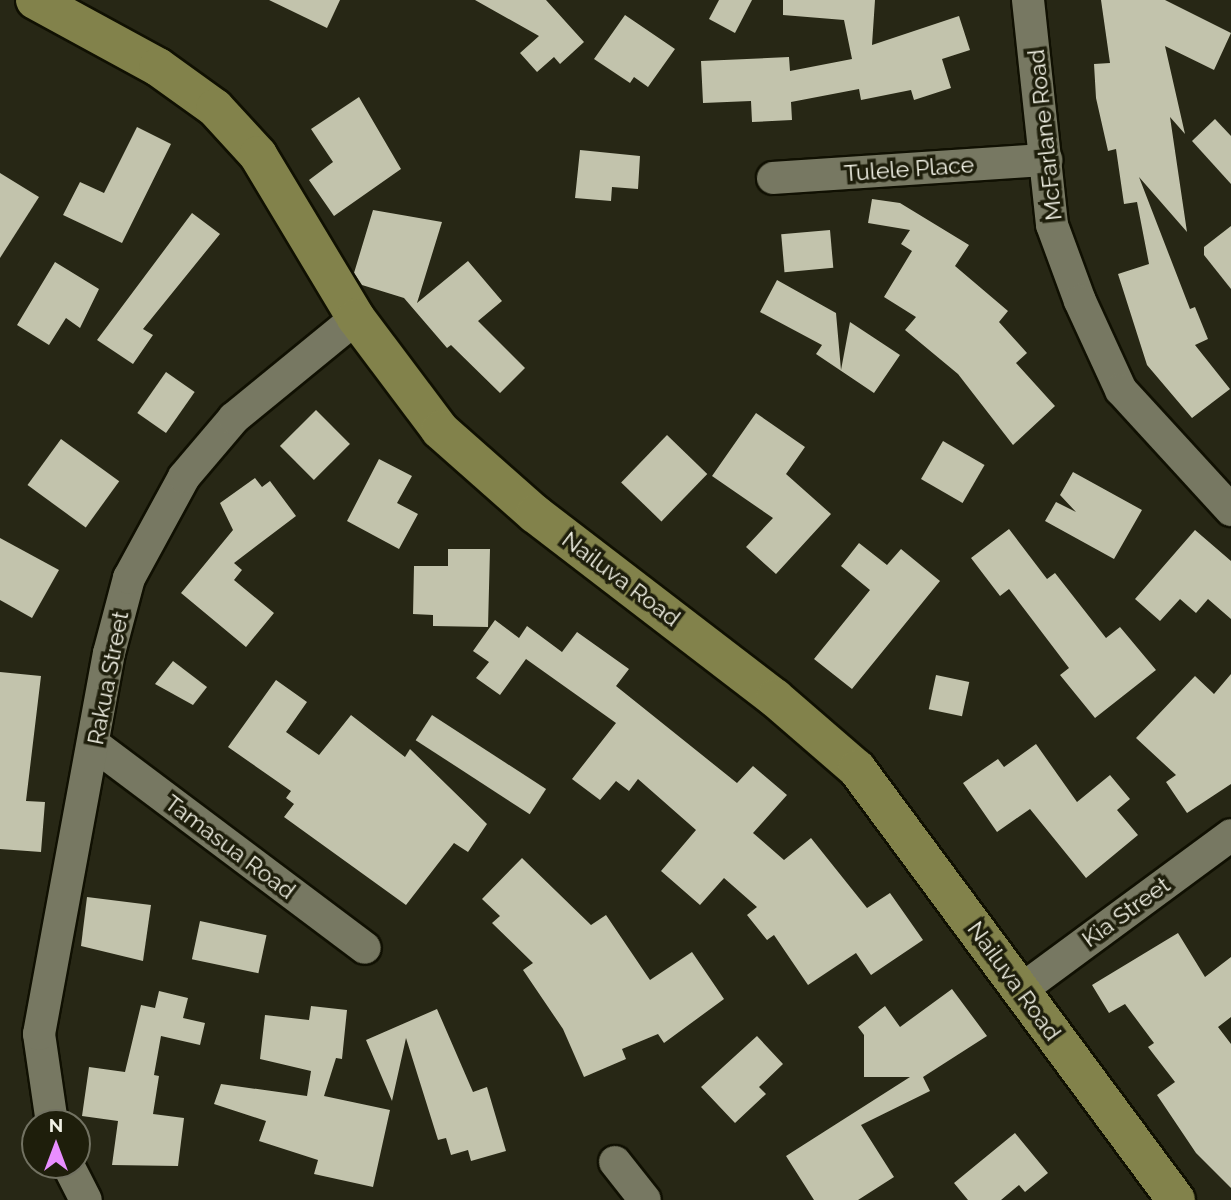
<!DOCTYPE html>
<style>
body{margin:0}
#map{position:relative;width:1231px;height:1200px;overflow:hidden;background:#272715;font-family:Raleway,sans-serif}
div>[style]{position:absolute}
.building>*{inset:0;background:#c2c3ac;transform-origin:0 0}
.roads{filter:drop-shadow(2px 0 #101002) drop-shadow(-2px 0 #101002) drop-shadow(0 2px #101002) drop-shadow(0 -2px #101002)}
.minor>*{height:32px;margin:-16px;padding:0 16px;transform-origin:16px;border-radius:16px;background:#777862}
.major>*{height:38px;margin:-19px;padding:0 19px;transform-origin:19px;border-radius:19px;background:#82824b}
span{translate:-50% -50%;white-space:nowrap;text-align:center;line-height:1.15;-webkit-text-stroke:7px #1e1e0b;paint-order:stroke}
.street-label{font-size:23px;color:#f1f1e5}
.north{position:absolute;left:21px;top:1109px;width:70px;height:70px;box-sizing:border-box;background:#1e1e0b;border:2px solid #727262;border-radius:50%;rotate:0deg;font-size:19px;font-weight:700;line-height:28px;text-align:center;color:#f1f1e5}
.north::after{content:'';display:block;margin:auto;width:24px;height:32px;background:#e88eff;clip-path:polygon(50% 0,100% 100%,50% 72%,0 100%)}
</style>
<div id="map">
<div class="building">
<div style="clip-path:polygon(269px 0,340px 0,327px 28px)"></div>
<div style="clip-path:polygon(475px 0,546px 0,584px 42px,560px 64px,554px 57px,537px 72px,520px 53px,539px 36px)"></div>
<div style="clip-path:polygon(719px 0,752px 0,735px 33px,709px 19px)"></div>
<div style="clip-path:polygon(783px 0,875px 0,872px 45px,959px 16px,970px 50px,942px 59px,951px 88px,914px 100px,911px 90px,861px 100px,859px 89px,791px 102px,792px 120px,752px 122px,751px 101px,703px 103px,701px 61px,789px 57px,790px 71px,852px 59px,844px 20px,783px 15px)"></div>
<div style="clip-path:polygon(1101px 0,1165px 0,1231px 33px,1214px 70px,1165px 46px,1185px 134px,1170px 117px,1187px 232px,1139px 177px,1190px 309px,1195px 307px,1208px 339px,1195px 345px,1230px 389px,1192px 418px,1147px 365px,1118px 274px,1149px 264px,1137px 202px,1124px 204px,1116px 149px,1108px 151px,1096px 98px,1094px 64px,1110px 63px)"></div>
<div style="clip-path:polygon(625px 15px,675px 49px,648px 87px,634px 77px,630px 83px,594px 59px)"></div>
<div style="clip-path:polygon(359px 97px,401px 169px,334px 216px,309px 180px,333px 162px,311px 129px)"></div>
<div style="clip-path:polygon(1215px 119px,1231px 136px,1231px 184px,1192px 141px)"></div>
<div style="clip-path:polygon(137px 127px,171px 144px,122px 243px,63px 215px,80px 182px,104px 193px)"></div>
<div style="clip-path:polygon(580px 150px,640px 156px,638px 189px,612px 187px,611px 201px,575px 198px)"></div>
<div style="clip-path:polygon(0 173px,39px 197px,0 258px)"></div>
<div style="clip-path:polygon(872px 199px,900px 203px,969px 245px,955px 266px,1008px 311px,999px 322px,1027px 353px,1016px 363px,1055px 406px,1013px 445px,958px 374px,905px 330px,916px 317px,884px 297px,912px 251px,901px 244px,910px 230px,868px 223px)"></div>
<div style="clip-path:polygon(373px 210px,442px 222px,417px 303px,468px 261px,502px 301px,478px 321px,525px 368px,500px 393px,451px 345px,447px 348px,404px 298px,362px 285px,354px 273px)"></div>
<div style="clip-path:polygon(192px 213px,220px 234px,143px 329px,153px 335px,133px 364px,97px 340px)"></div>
<div style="clip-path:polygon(1231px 226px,1231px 289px,1204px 255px,1204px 247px)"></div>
<div style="left:830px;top:230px;width:38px;height:49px;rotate:85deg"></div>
<div style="clip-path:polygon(55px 262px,99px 289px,80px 328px,66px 318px,49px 345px,17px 325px)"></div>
<div style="clip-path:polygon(777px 280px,836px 313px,841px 370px,850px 322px,900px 355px,874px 393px,816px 354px,822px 345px,760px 312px)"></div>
<div style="left:166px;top:372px;width:35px;height:50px;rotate:35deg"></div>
<div style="left:316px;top:410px;width:48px;height:51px;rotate:45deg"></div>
<div style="clip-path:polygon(756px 413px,805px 447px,786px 474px,831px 514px,776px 574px,746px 547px,773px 518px,712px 476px)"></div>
<div style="left:667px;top:435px;width:56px;height:66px;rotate:44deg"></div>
<div style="left:61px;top:439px;width:72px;height:57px;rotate:36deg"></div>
<div style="left:943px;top:441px;width:48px;height:44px;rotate:30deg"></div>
<div style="clip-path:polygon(379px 459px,412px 476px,397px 503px,418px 514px,399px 549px,347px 521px)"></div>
<div style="clip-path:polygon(1073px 472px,1142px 510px,1114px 559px,1045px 521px,1056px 502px,1076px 512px,1060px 495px)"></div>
<div style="clip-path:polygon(255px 478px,262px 487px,270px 481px,296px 516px,234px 563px,242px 570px,234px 580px,274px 613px,246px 647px,181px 593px,233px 530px,220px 503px)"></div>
<div style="clip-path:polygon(1009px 529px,1047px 579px,1055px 573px,1106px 638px,1120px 627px,1156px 670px,1095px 718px,1060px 675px,1069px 668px,1009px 589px,1000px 596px,971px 558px)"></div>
<div style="clip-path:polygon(1195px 530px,1231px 561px,1231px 619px,1208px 599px,1196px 613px,1180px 599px,1160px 621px,1135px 599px)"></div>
<div style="clip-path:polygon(0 538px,59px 570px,32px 618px,0 600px)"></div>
<div style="clip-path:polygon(859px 543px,887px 565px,901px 549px,940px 581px,852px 689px,814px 659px,870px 590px,841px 566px)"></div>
<div style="clip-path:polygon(448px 549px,490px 549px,488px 627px,433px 626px,433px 615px,413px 614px,414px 566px,448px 566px)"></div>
<div style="clip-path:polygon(495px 620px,519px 638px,527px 626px,562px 652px,577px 632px,629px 669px,616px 686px,737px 783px,753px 766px,787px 795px,753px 833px,784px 860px,811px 838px,867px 908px,890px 893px,923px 940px,871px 975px,856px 953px,808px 985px,774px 935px,767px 940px,747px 915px,757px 907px,724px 878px,700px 905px,661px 871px,696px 830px,638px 779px,629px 791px,616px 781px,600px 800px,572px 779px,616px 723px,526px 659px,500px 695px,476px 678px,489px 662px,473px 651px)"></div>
<div style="clip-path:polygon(173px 661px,207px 687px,193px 705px,155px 684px)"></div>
<div style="clip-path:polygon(0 672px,41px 676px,26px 801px,45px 802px,41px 852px,0 849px)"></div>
<div style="clip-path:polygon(1231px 674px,1231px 784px,1187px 813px,1166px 782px,1176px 775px,1136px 738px,1195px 676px,1214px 694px)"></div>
<div style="left:936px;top:675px;width:34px;height:35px;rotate:12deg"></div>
<div style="clip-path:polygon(276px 680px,307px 702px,286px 732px,319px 755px,351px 715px,405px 757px,410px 749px,487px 824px,468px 852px,454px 843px,406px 905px,284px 817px,294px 804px,286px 798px,291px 791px,228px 747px)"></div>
<div style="left:432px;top:715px;width:136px;height:30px;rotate:33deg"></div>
<div style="clip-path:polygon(1036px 744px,1077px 802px,1110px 775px,1130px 799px,1117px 810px,1138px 835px,1086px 878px,1030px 809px,997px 832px,963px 783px,998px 759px,1004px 767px)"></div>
<div style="clip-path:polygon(522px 858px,591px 925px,606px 915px,650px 980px,692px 952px,724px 999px,664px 1043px,658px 1034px,622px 1049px,626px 1059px,584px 1077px,563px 1029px,523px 970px,533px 963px,492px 923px,500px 916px,482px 899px)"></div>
<div style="clip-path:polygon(87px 897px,151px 905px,143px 961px,81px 946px)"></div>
<div style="left:200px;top:921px;width:68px;height:39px;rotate:12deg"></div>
<div style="clip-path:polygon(1178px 933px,1205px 977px,1231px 957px,1231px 1017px,1218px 1027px,1231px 1044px,1231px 1188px,1196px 1153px,1157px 1095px,1175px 1082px,1148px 1047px,1154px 1043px,1125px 1004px,1109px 1013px,1092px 985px)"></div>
<div style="clip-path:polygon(952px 989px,987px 1036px,923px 1077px,930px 1091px,861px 1125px,894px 1177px,858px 1200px,814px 1200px,786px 1156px,910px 1077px,864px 1077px,864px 1035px,858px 1027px,885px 1006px,900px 1027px)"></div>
<div style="clip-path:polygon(159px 991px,188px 998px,183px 1018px,205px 1023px,200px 1045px,161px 1036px,154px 1075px,159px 1076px,153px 1114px,184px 1118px,178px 1166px,112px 1165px,118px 1121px,82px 1116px,89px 1067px,125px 1072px,141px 1005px,155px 1008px)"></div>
<div style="clip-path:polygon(311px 1006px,347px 1010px,342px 1059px,336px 1058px,324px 1096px,390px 1110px,373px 1187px,314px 1174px,318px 1160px,259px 1141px,266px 1121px,214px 1104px,221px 1084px,307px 1096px,311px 1071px,260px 1059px,265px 1015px,309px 1020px)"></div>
<div style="clip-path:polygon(437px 1009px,473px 1092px,487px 1087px,506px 1151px,471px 1161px,468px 1150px,451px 1155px,446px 1138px,438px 1140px,406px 1038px,392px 1101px,366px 1040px)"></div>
<div style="clip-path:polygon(757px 1036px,783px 1064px,759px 1087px,766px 1094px,735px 1123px,701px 1087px)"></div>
<div style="clip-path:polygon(1015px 1133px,1048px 1173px,1025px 1192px,1019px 1185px,1001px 1200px,968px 1200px,954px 1183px)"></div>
</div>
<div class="roads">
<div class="minor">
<div style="left:1028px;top:0;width:226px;rotate:83.9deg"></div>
<div style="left:1052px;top:225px;width:81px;rotate:69.8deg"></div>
<div style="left:1080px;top:301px;width:98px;rotate:65.3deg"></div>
<div style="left:1121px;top:390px;width:163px;rotate:47.5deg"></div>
<div style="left:773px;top:178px;width:274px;rotate:-3.8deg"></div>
<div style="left:96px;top:746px;width:336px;rotate:36.9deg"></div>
<div style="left:1021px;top:990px;width:261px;rotate:-36.4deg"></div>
<div style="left:52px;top:1123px;width:90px;rotate:-98.3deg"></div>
<div style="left:39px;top:1034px;width:387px;rotate:-79.6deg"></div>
<div style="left:109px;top:653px;width:78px;rotate:-75.1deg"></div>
<div style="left:129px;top:578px;width:115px;rotate:-61.4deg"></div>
<div style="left:184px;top:477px;width:77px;rotate:-49.7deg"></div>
<div style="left:234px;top:418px;width:158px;rotate:-39.3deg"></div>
<div style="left:615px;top:1162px;width:48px;rotate:51.7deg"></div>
<div style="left:68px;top:1165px;width:39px;rotate:63deg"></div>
</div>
<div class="major">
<div style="left:35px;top:0;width:140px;rotate:28.6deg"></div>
<div style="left:158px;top:67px;width:70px;rotate:35.7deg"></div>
<div style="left:215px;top:108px;width:64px;rotate:47.5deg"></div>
<div style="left:258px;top:155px;width:190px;rotate:59deg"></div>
<div style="left:356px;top:318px;width:140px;rotate:53.1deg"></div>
<div style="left:440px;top:430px;width:127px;rotate:41.5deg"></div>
<div style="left:535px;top:514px;width:302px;rotate:37.5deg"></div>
<div style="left:775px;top:698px;width:108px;rotate:40.9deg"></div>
<div style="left:857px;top:769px;width:536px;rotate:53.49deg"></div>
</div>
</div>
<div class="street-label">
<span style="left:1045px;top:135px;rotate:-96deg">McFarlane Road</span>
<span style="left:909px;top:169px;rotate:-4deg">Tulele Place</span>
<span style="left:621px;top:579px;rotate:37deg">Nailuva Road</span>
<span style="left:108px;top:678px;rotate:-79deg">Rakua Street</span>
<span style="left:230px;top:847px;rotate:37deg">Tamasua Road</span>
<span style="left:1126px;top:912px;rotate:-36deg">Kia Street</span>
<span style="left:1014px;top:981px;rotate:54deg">Nailuva Road</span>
</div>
<div class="north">N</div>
</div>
